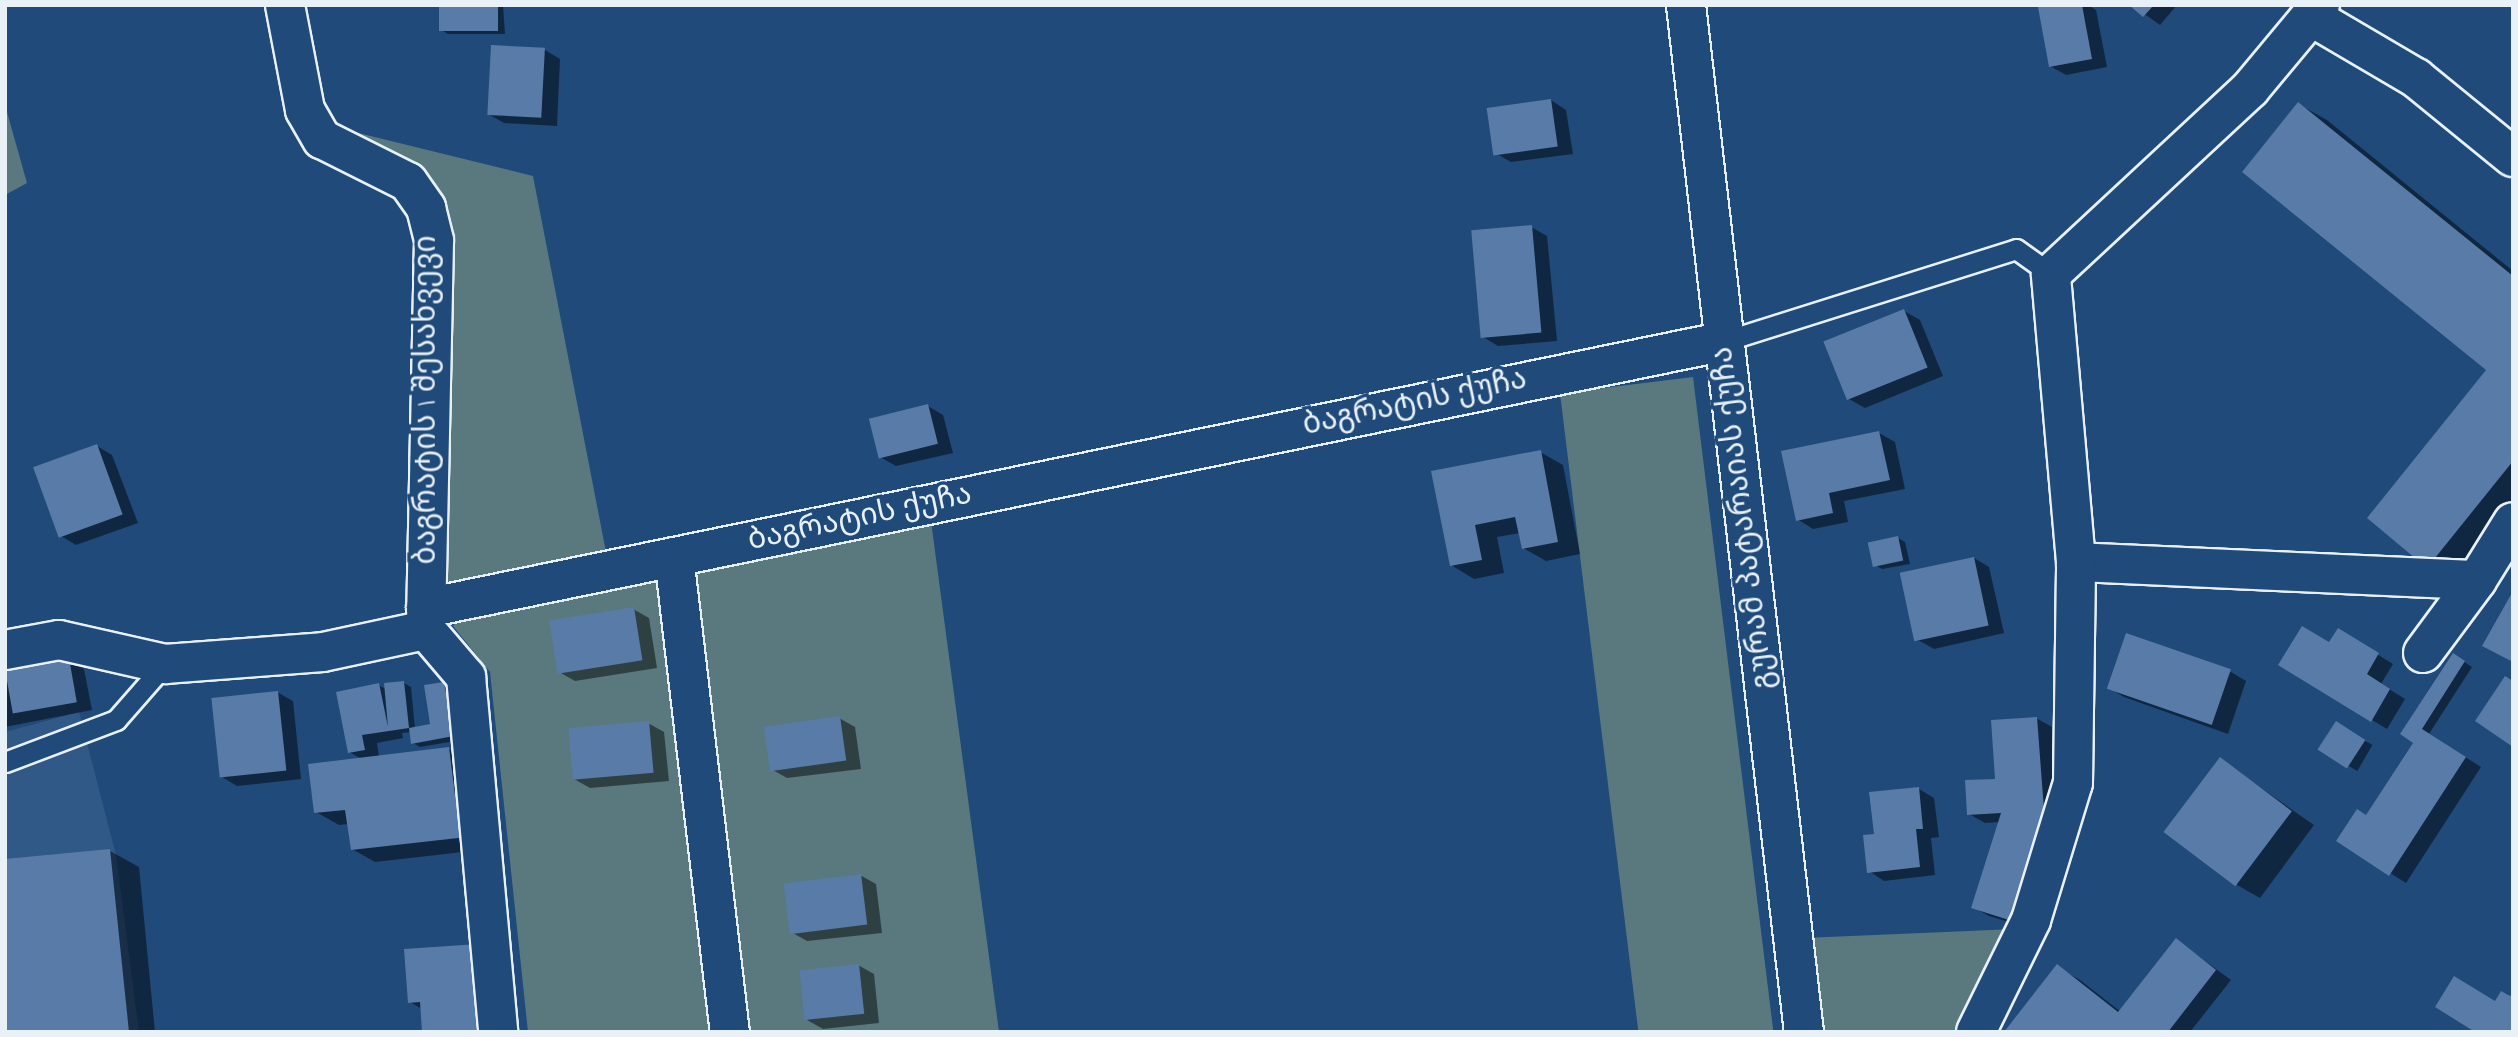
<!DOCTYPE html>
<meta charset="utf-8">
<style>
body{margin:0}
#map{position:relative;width:2518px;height:1037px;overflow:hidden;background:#1f4a7a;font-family:"Indie Flower","Noto Sans Georgian",sans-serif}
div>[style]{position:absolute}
.built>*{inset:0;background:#305988}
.green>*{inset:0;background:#59797e;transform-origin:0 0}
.shadow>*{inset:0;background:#0007;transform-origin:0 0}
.building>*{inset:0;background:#597ba7;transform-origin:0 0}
.roads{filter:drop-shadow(2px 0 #e8f1f8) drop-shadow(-2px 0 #e8f1f8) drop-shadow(0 2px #e8f1f8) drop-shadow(0 -2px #e8f1f8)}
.lane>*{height:19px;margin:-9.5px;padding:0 9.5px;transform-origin:9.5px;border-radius:9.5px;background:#1f4a7a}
.street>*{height:38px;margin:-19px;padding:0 19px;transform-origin:19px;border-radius:19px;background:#1f4a7a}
.secondary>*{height:38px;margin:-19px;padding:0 19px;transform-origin:19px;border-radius:19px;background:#1f4a7a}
span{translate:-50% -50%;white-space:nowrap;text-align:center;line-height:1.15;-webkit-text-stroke:7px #1f4a7a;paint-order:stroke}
.street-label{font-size:30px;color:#e8f1f8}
.frame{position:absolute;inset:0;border:7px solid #e8f1f8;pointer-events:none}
</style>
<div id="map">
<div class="built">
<div style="clip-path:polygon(79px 712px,116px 855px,139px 1032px,5px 1032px,5px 732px)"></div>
</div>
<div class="green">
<div style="clip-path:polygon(5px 105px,27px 183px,5px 195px)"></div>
<div style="clip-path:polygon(334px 127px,533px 176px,606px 552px,440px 585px,447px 241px)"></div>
<div style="left:1693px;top:377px;width:660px;height:134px;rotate:83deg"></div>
<div style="clip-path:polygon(931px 521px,999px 1032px,528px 1032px,490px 672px,453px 626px,461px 613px)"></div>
<div style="clip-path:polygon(2015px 929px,1961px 1032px,1816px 1032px,1804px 938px)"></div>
</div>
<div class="shadow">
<div style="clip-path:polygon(441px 5px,503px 5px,505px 34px,448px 34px,441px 30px)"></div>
<div style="clip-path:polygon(2056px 5px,2088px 5px,2096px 10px,2107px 67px,2066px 75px,2050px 66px)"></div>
<div style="clip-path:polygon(2132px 5px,2177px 5px,2160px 25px)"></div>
<div style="clip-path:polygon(545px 50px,560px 59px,557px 126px,504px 123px,488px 114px)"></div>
<div style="clip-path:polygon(1551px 100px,1566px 110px,1573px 154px,1511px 162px,1495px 153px)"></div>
<div style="clip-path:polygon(2298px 104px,2327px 120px,2513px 271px,2513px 502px,2451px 579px,2428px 566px,2493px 376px)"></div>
<div style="clip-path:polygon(1531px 227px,1547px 236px,1557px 341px,1498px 346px,1483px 337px)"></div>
<div style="clip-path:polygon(1904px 311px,1920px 320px,1943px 376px,1865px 408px,1849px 399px)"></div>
<div style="clip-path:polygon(928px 406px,943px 415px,953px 453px,896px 466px,880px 457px)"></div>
<div style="clip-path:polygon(1879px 433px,1895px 442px,1905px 489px,1844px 501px,1848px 522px,1813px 529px,1797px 519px)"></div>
<div style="clip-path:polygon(97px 446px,112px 455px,138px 523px,76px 545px,61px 536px)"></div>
<div style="clip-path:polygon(1540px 452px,1563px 465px,1580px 554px,1546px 561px,1523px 548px,1520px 533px,1497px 537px,1504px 573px,1474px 579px,1451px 565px,1433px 473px)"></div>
<div style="clip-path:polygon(1898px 538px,1905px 542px,1910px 564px,1882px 569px,1875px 565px)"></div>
<div style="clip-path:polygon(1974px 558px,1989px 567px,2004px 633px,1934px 649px,1918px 640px)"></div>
<div style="clip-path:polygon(633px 609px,649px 618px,657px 668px,575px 681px,559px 672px)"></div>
<div style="clip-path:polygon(2338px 630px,2393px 664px,2381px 684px,2405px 699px,2387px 729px,2372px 720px,2330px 644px)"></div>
<div style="clip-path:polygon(2127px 636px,2231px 672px,2246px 681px,2228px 734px,2124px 697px,2109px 688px)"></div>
<div style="clip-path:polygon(2454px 655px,2472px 667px,2429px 734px,2481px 767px,2406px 883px,2338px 840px,2367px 817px,2416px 742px)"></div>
<div style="clip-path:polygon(68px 660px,84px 669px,92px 710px,5px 727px,5px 672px)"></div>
<div style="clip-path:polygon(404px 683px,411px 687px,415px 729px,432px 726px,444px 684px,452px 688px,461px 740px,420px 747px,413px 743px,411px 732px,402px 733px,403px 738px,377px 743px,379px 757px,449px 749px,472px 762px,489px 849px,375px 862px,352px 849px,349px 824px,339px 825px,316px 812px,362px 759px,349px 752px,378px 685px,386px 689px)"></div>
<div style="clip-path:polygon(277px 692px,293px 701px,301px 779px,237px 786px,222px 777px)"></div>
<div style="clip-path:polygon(839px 718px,855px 727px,861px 769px,787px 778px,771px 769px)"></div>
<div style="clip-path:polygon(2036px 718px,2052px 727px,2059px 819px,2025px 927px,1989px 916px,1973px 907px,2000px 822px,1985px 823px,1969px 814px,1997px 780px)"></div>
<div style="clip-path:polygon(648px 723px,664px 732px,669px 781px,590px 788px,574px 779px)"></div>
<div style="left:2336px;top:724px;width:42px;height:30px;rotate:30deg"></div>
<div style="clip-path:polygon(2221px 760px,2314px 825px,2260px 898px,2237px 885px)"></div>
<div style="clip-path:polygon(1919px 789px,1934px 798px,1939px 837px,1931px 838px,1935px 875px,1884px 881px,1869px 871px,1876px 836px)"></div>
<div style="clip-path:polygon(110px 851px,139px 867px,155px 1032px,5px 1032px)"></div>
<div style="clip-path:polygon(860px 875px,876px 884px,882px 933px,807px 941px,791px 932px)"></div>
<div style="clip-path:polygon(2176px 940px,2231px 980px,2190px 1032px,2006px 1032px,2057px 967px,2080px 980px,2121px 1012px)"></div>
<div style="clip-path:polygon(493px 955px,499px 1032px,424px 1032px,422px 1009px,410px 1002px)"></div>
<div style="clip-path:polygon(858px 965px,874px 974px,879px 1023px,823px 1029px,807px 1020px)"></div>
</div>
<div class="building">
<div style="left:439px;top:5px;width:59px;height:26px"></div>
<div style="clip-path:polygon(2047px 5px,2082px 5px,2092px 59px,2049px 67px,2038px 7px)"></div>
<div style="clip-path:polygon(2129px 5px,2154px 5px,2143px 17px)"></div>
<div style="left:491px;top:45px;width:54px;height:70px;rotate:3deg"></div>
<div style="left:1551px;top:99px;width:48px;height:65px;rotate:82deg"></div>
<div style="clip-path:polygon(2298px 102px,2513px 276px,2513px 461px,2427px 568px,2367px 518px,2486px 370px,2242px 172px)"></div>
<div style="left:1532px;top:225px;width:108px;height:61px;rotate:85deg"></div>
<div style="left:1904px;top:309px;width:63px;height:87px;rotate:68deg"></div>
<div style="left:928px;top:404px;width:41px;height:61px;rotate:76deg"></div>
<div style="clip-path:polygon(1879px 431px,1890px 480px,1829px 493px,1833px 513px,1796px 521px,1781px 451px)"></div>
<div style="left:97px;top:444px;width:75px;height:68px;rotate:70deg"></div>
<div style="clip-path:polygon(1541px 450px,1558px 542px,1522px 549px,1515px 517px,1475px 525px,1482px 560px,1450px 566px,1431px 471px)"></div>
<div style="left:1898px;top:536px;width:25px;height:31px;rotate:78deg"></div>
<div style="left:1974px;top:557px;width:70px;height:76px;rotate:78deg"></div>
<div style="clip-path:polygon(2513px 591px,2513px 662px,2482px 646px)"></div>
<div style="left:634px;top:607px;width:54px;height:86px;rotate:81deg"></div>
<div style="clip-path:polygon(2302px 626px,2329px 642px,2338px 628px,2379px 653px,2367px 674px,2390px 689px,2371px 722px,2278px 665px)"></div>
<div style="left:2126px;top:633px;width:111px;height:59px;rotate:19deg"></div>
<div style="clip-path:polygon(2453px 653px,2465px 661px,2422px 729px,2466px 757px,2389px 876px,2336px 841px,2357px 809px,2366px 815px,2413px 743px,2400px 734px)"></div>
<div style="left:69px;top:658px;width:45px;height:65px;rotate:80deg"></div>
<div style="clip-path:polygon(2505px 676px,2513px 681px,2513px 747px,2475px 721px)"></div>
<div style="clip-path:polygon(404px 681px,409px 728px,362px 735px,365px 750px,348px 753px,336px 692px,379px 683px,388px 727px,384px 683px)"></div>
<div style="clip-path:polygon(444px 682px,454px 736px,411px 744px,409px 728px,430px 724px,424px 685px)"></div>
<div style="left:278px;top:691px;width:80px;height:67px;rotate:84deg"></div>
<div style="left:840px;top:716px;width:45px;height:77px;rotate:82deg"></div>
<div style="clip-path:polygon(2037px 717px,2044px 810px,2009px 920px,1971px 908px,2001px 813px,1967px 815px,1965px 780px,1995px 779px,1991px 720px)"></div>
<div style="left:649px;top:721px;width:52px;height:81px;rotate:85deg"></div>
<div style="left:2336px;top:721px;width:35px;height:34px;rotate:33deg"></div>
<div style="clip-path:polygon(449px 747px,455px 795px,461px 794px,467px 837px,351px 850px,345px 810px,314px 813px,308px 764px)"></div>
<div style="left:2220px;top:757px;width:90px;height:94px;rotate:37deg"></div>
<div style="clip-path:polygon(1919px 787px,1923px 829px,1916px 829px,1920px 867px,1867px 873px,1863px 835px,1874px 834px,1869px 792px)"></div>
<div style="clip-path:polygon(110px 849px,129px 1032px,5px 1032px,5px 859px)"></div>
<div style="left:861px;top:874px;width:51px;height:78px;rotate:83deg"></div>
<div style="clip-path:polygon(2176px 938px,2216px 970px,2168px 1032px,2004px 1032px,2057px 964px,2118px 1012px)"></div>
<div style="clip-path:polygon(478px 944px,484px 1030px,422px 1032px,420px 1002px,408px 1003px,404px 949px)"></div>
<div style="left:859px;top:964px;width:50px;height:60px;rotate:84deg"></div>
<div style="clip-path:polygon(2454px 976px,2495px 1001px,2501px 991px,2510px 996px,2513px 992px,2513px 1032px,2475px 1032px,2435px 1007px)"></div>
</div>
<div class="roads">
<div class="lane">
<div style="left:1725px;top:341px;width:305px;rotate:-17.5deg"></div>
<div style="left:2016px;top:249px;width:43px;rotate:35.5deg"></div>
<div style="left:5px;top:762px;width:119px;rotate:-20.7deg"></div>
<div style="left:116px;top:720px;width:74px;rotate:-48.8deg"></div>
</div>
<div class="street">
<div style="left:285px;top:5px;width:107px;rotate:79.2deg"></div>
<div style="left:305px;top:110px;width:34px;rotate:60deg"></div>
<div style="left:322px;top:139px;width:96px;rotate:26.6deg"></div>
<div style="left:408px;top:182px;width:32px;rotate:55deg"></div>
<div style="left:426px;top:208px;width:34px;rotate:76deg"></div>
<div style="left:434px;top:241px;width:389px;rotate:91.2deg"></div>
<div style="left:426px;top:630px;width:62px;rotate:49.6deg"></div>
<div style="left:466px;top:677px;width:356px;rotate:84.8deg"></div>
<div style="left:2312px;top:17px;width:121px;rotate:30.4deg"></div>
<div style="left:2416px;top:78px;width:125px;rotate:39.2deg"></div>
<div style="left:674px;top:557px;width:478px;rotate:83.3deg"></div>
<div style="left:2076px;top:562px;width:401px;rotate:2.6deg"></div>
<div style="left:426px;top:608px;width:1326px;rotate:-11.61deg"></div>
<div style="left:5px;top:650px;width:55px;rotate:-10.5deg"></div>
<div style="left:59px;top:640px;width:109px;rotate:12.8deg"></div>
<div style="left:165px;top:664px;width:158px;rotate:-4.3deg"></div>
<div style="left:323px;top:652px;width:105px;rotate:-12.1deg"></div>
<div style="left:2423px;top:653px;width:91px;rotate:-53.5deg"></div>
<div style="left:2477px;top:580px;width:68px;rotate:-58.2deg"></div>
<div style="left:1976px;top:1032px;width:125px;rotate:-63.8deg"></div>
<div style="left:2031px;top:920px;width:143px;rotate:-73deg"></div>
<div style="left:2073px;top:783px;width:221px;rotate:-89.2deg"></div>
<div style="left:2076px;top:562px;width:289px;rotate:-95deg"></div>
<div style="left:2051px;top:274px;width:272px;rotate:-42.9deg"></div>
<div style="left:2250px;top:89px;width:109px;rotate:-50.2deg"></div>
</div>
<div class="secondary">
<div style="left:1686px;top:5px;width:1034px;rotate:83.45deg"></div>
</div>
</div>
<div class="street-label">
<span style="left:428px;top:400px;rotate:-90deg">ბაგრატის I შესახვევი</span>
<span style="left:1415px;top:404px;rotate:-12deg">ბაგრატის ქუჩა</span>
<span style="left:1745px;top:518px;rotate:-97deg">გურამ პატარაიას ქუჩა</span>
<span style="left:860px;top:519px;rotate:-12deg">ბაგრატის ქუჩა</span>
</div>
<div class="frame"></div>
</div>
